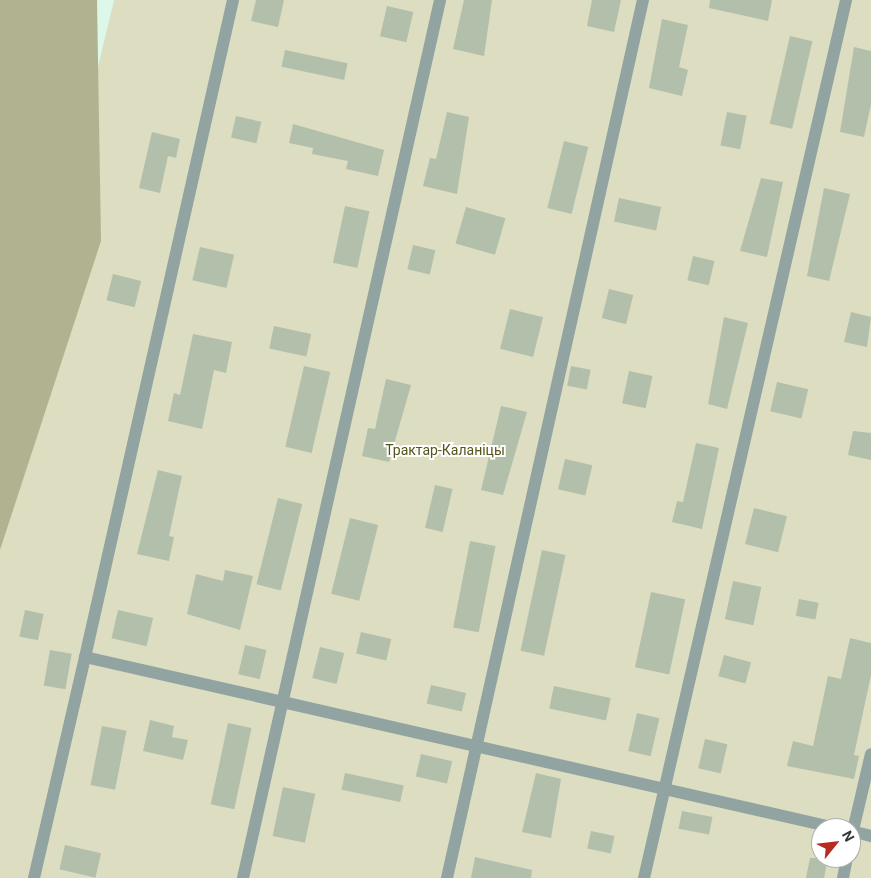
<!DOCTYPE html>
<meta charset="utf-8">
<style>
body{margin:0}
#map{position:relative;width:871px;height:878px;overflow:hidden;background:#ddf8e9;font-family:Roboto,sans-serif}
div>[style]{position:absolute}
.green>*{inset:0;background:#dcddc1}
.forest>*{inset:0;background:#b1b28f}
.building>*{inset:0;background:#b2c0ab;transform-origin:0 0}
.service>*{height:12px;margin:-6px;padding:0 6px;transform-origin:6px;border-radius:6px;background:#91a4a1}
span{translate:-50% -50%;white-space:nowrap;text-align:center;line-height:1.15;-webkit-text-stroke:4px #fff;paint-order:stroke}
.park-label{font-size:14px;color:#55541a}
.north{position:absolute;left:811px;top:818px;width:50px;height:50px;box-sizing:border-box;background:#fff;border:1px solid #adb1af;border-radius:50%;rotate:61deg;font-size:14px;font-weight:700;line-height:20px;text-align:center;color:#323c37}
.north::after{content:'';display:block;margin:auto;width:18px;height:22px;background:#b92b20;clip-path:polygon(50% 0,100% 100%,50% 72%,0 100%)}
</style>
<div id="map">
<div class="green">
<div style="clip-path:polygon(evenodd,114px 0,871px 0,871px 878px,0 878px,0 476px,114px 0,821px 828px,851px 828px,851px 858px,821px 858px,821px 828px)"></div>
</div>
<div class="forest">
<div style="clip-path:polygon(0 0,97px 0,101px 241px,0 550px)"></div>
</div>
<div class="building">
<div style="clip-path:polygon(256px 0,284px 0,278px 27px,251px 21px)"></div>
<div style="clip-path:polygon(464px 0,492px 0,484px 56px,453px 49px)"></div>
<div style="clip-path:polygon(592px 0,621px 0,614px 32px,587px 26px)"></div>
<div style="clip-path:polygon(710px 0,772px 0,768px 21px,709px 8px)"></div>
<div style="left:387px;top:6px;width:27px;height:31px;rotate:13deg"></div>
<div style="clip-path:polygon(662px 19px,688px 25px,679px 67px,688px 70px,682px 96px,649px 88px)"></div>
<div style="left:790px;top:36px;width:23px;height:90px;rotate:13deg"></div>
<div style="clip-path:polygon(854px 47px,871px 51px,871px 104px,864px 137px,840px 132px)"></div>
<div style="left:285px;top:50px;width:64px;height:17px;rotate:12deg"></div>
<div style="clip-path:polygon(447px 112px,469px 117px,457px 194px,423px 186px,430px 158px,436px 159px)"></div>
<div style="left:727px;top:112px;width:20px;height:34px;rotate:11deg"></div>
<div style="left:236px;top:116px;width:26px;height:22px;rotate:13deg"></div>
<div style="clip-path:polygon(293px 124px,384px 150px,378px 176px,346px 169px,348px 161px,312px 154px,313px 148px,289px 143px)"></div>
<div style="clip-path:polygon(152px 132px,180px 139px,176px 158px,168px 156px,160px 193px,139px 188px)"></div>
<div style="left:564px;top:141px;width:25px;height:69px;rotate:14deg"></div>
<div style="clip-path:polygon(761px 178px,783px 182px,767px 257px,740px 251px)"></div>
<div style="clip-path:polygon(824px 188px,850px 194px,829px 281px,807px 276px)"></div>
<div style="left:619px;top:198px;width:43px;height:24px;rotate:12deg"></div>
<div style="left:345px;top:206px;width:25px;height:58px;rotate:12deg"></div>
<div style="left:466px;top:207px;width:41px;height:38px;rotate:16deg"></div>
<div style="left:413px;top:245px;width:23px;height:25px;rotate:13deg"></div>
<div style="left:200px;top:247px;width:35px;height:34px;rotate:13deg"></div>
<div style="left:693px;top:256px;width:22px;height:25px;rotate:13deg"></div>
<div style="left:113px;top:274px;width:29px;height:27px;rotate:14deg"></div>
<div style="left:609px;top:289px;width:25px;height:30px;rotate:14deg"></div>
<div style="left:510px;top:309px;width:34px;height:41px;rotate:14deg"></div>
<div style="clip-path:polygon(851px 312px,871px 317px,867px 347px,844px 342px)"></div>
<div style="clip-path:polygon(724px 317px,748px 323px,727px 409px,708px 404px)"></div>
<div style="left:274px;top:326px;width:38px;height:23px;rotate:12deg"></div>
<div style="clip-path:polygon(193px 334px,232px 342px,226px 373px,214px 370px,202px 429px,168px 421px,174px 393px,180px 395px)"></div>
<div style="left:304px;top:366px;width:27px;height:83px;rotate:13deg"></div>
<div style="left:571px;top:366px;width:20px;height:20px;rotate:11deg"></div>
<div style="left:629px;top:371px;width:24px;height:33px;rotate:12deg"></div>
<div style="clip-path:polygon(386px 379px,411px 385px,389px 462px,362px 456px,368px 428px,375px 429px)"></div>
<div style="left:777px;top:382px;width:32px;height:30px;rotate:13deg"></div>
<div style="clip-path:polygon(501px 406px,527px 412px,503px 495px,481px 490px)"></div>
<div style="clip-path:polygon(853px 431px,871px 433px,871px 460px,848px 455px)"></div>
<div style="clip-path:polygon(696px 443px,719px 448px,702px 529px,672px 522px,677px 501px,683px 502px)"></div>
<div style="left:565px;top:459px;width:28px;height:31px;rotate:13deg"></div>
<div style="clip-path:polygon(158px 470px,182px 476px,169px 536px,174px 537px,169px 561px,137px 554px)"></div>
<div style="left:435px;top:485px;width:18px;height:44px;rotate:13deg"></div>
<div style="left:278px;top:498px;width:25px;height:89px;rotate:14deg"></div>
<div style="left:754px;top:508px;width:34px;height:37px;rotate:14deg"></div>
<div style="left:350px;top:518px;width:29px;height:78px;rotate:14deg"></div>
<div style="left:470px;top:541px;width:26px;height:88px;rotate:11deg"></div>
<div style="left:542px;top:550px;width:24px;height:103px;rotate:12deg"></div>
<div style="clip-path:polygon(225px 570px,253px 576px,240px 630px,187px 614px,196px 574px,223px 581px)"></div>
<div style="left:733px;top:581px;width:29px;height:39px;rotate:12deg"></div>
<div style="left:651px;top:592px;width:35px;height:77px;rotate:12deg"></div>
<div style="left:799px;top:599px;width:20px;height:17px;rotate:11deg"></div>
<div style="left:25px;top:610px;width:19px;height:27px;rotate:12deg"></div>
<div style="left:118px;top:610px;width:36px;height:29px;rotate:13deg"></div>
<div style="left:361px;top:632px;width:31px;height:22px;rotate:13deg"></div>
<div style="clip-path:polygon(850px 638px,871px 643px,871px 675px,854px 755px,859px 756px,854px 779px,787px 766px,793px 741px,813px 746px,828px 676px,841px 679px)"></div>
<div style="left:245px;top:645px;width:22px;height:30px;rotate:13deg"></div>
<div style="left:320px;top:647px;width:25px;height:32px;rotate:14deg"></div>
<div style="left:50px;top:650px;width:22px;height:36px;rotate:10deg"></div>
<div style="left:724px;top:655px;width:28px;height:22px;rotate:15deg"></div>
<div style="left:431px;top:685px;width:36px;height:19px;rotate:13deg"></div>
<div style="left:554px;top:686px;width:58px;height:23px;rotate:12deg"></div>
<div style="left:637px;top:713px;width:23px;height:39px;rotate:13deg"></div>
<div style="clip-path:polygon(150px 720px,174px 726px,172px 737px,188px 740px,183px 760px,143px 751px)"></div>
<div style="left:228px;top:723px;width:24px;height:83px;rotate:12deg"></div>
<div style="left:102px;top:726px;width:25px;height:60px;rotate:11deg"></div>
<div style="left:705px;top:739px;width:23px;height:30px;rotate:13deg"></div>
<div style="left:421px;top:754px;width:32px;height:23px;rotate:13deg"></div>
<div style="left:345px;top:773px;width:60px;height:17px;rotate:12deg"></div>
<div style="clip-path:polygon(536px 773px,561px 779px,551px 838px,522px 832px)"></div>
<div style="left:283px;top:787px;width:33px;height:50px;rotate:12deg"></div>
<div style="left:682px;top:811px;width:31px;height:18px;rotate:11deg"></div>
<div style="left:591px;top:831px;width:24px;height:18px;rotate:12deg"></div>
<div style="left:65px;top:845px;width:37px;height:25px;rotate:13deg"></div>
<div style="clip-path:polygon(475px 857px,532px 870px,531px 878px,471px 878px)"></div>
<div style="clip-path:polygon(810px 858px,828px 858px,824px 878px,806px 878px)"></div>
</div>
<div class="service">
<div style="left:233px;top:0;width:673px;rotate:102.69deg"></div>
<div style="left:85px;top:657px;width:770px;rotate:12.83deg"></div>
<div style="left:851px;top:831px;width:21px;rotate:14deg"></div>
<div style="left:851px;top:839px;width:87px;rotate:-76.8deg"></div>
<div style="left:34px;top:878px;width:227px;rotate:-77deg"></div>
<div style="left:243px;top:878px;width:900px;rotate:-77.35deg"></div>
<div style="left:447px;top:878px;width:900px;rotate:-77.42deg"></div>
<div style="left:644px;top:878px;width:901px;rotate:-77.04deg"></div>
<div style="left:843px;top:878px;width:20px;rotate:-79deg"></div>
</div>
<div class="park-label">
<span style="left:445px;top:450px">Трактар-Каланіцы</span>
</div>
<div class="north">N</div>
</div>
